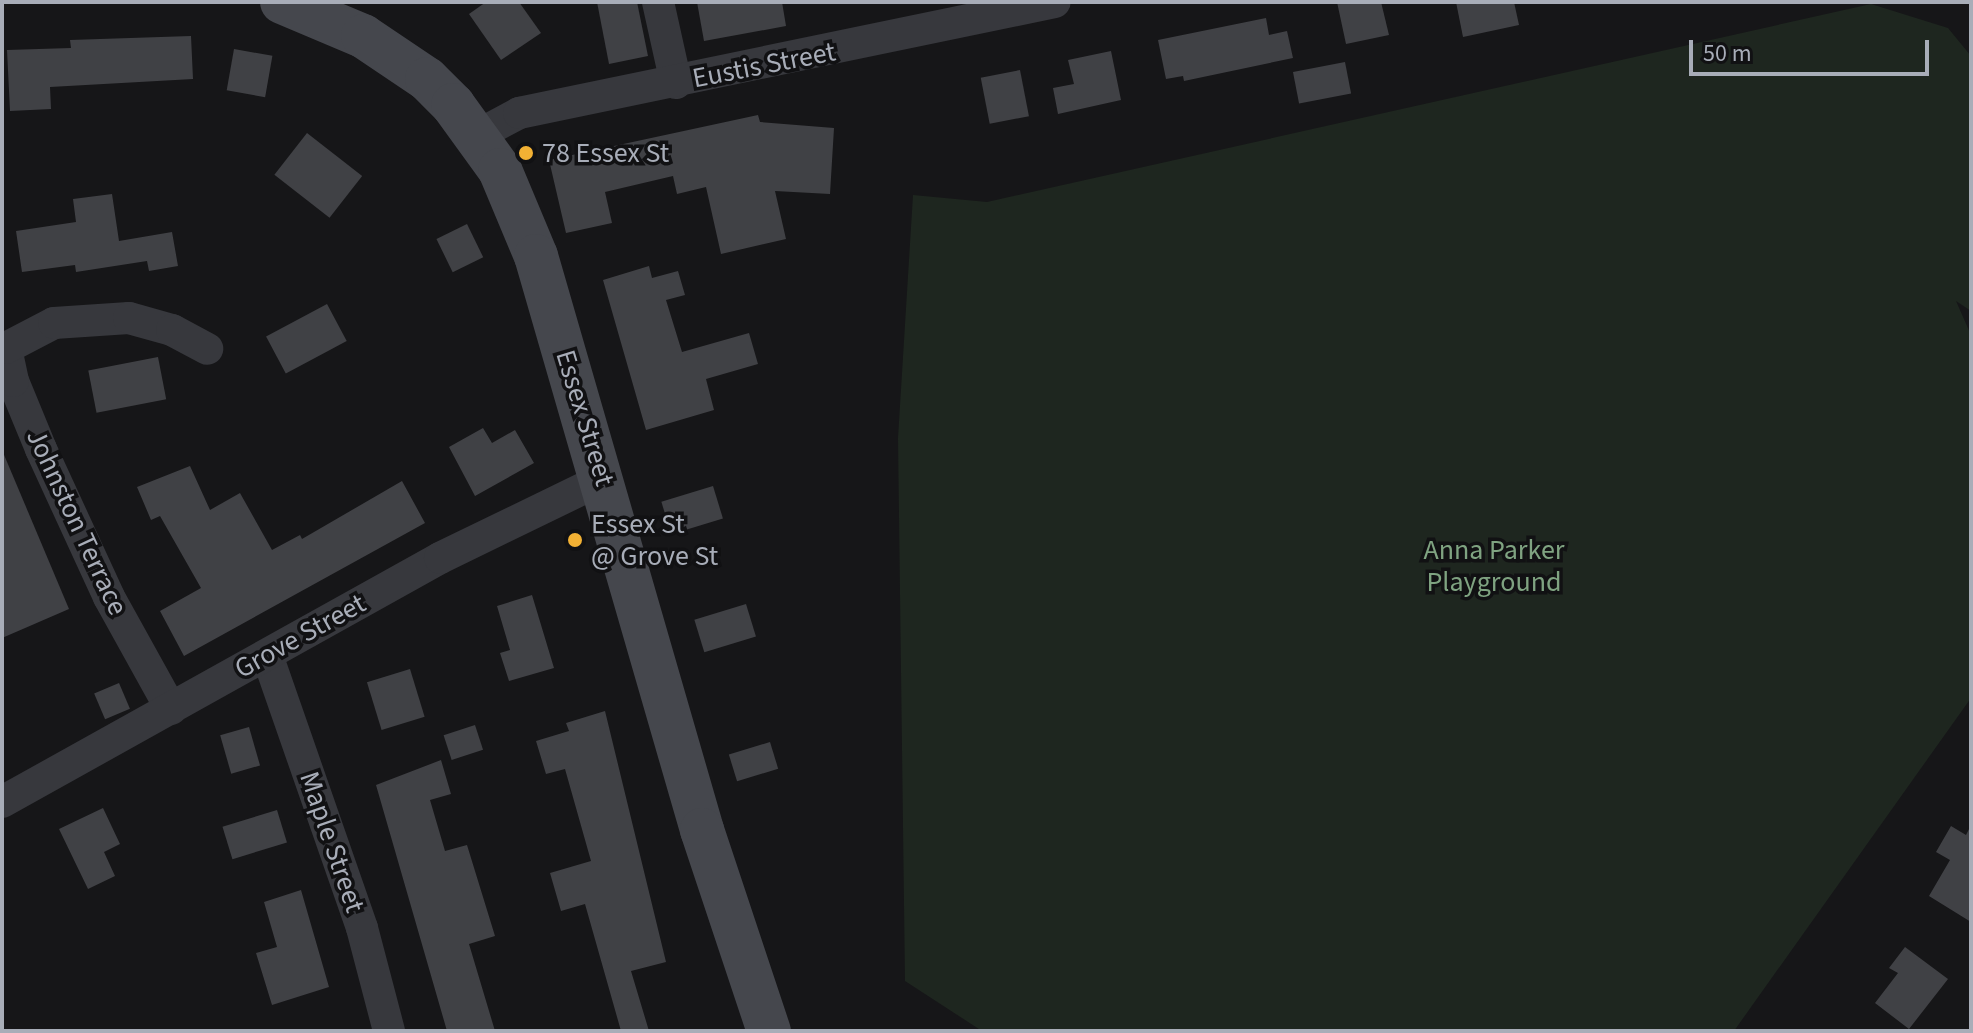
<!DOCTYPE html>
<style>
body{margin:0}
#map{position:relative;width:1973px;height:1033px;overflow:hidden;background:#161618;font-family:"Source Sans 3",sans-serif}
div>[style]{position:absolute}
.green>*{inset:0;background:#1e261f}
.building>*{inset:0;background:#404145;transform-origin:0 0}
.minor>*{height:32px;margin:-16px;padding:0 16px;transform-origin:16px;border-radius:16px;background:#37383d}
.secondary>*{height:44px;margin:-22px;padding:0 22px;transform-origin:22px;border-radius:22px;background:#45474d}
.dots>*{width:22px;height:22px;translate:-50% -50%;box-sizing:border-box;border:4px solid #111113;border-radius:50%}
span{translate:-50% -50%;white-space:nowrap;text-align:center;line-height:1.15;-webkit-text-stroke:7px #111113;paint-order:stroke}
.street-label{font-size:28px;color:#a8adb8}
.poi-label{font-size:28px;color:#a8adb8}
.left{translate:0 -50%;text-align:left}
.park-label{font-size:28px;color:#7fa381}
.frame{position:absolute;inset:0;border:4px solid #a8adb8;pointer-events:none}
.scale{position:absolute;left:1689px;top:40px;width:240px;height:36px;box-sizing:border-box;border:4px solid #a8adb8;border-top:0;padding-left:10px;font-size:24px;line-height:28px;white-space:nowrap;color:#a8adb8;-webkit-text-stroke:6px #111113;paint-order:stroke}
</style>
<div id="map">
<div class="green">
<div style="clip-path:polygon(1871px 4px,1948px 28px,1971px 56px,1971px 311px,1956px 301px,1971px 335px,1971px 698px,1734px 1031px,982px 1031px,905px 981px,898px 438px,913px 195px,987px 202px)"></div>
</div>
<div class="building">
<div style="clip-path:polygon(486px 2px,519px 2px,541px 33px,501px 60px,469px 14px)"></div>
<div style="clip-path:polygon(597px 2px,637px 2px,648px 56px,609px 64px)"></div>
<div style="clip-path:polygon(697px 2px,782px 2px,786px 26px,704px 41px)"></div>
<div style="clip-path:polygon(1337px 2px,1381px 2px,1389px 35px,1346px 44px)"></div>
<div style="clip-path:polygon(1456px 2px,1514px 2px,1519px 25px,1463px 37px)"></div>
<div style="clip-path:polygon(1266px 18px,1269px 35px,1287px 31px,1293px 58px,1184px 81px,1183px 76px,1166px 79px,1158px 40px)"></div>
<div style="clip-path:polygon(191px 36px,193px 79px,50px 87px,51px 109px,10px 111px,7px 50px,71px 48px,70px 40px)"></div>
<div style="left:234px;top:49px;width:39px;height:42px;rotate:10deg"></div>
<div style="clip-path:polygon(1111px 51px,1121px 100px,1058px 114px,1053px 88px,1074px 84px,1068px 60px)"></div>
<div style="left:1345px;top:62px;width:32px;height:53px;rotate:79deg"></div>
<div style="left:1020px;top:70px;width:47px;height:40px;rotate:79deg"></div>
<div style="clip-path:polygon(758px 115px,760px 122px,834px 128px,830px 194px,775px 191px,786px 239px,721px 254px,706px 187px,677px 194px,673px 176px,605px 192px,612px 223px,566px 233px,549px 160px)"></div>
<div style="left:307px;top:133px;width:70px;height:53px;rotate:38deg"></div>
<div style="clip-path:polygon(112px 194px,119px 241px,172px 232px,178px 266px,149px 271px,147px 261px,76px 272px,75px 265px,22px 272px,16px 231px,76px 222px,73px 199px)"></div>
<div style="left:467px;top:224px;width:37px;height:34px;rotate:64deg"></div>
<div style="clip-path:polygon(649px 266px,652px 278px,678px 271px,685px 295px,666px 300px,682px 352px,749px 333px,758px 364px,706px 379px,714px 410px,646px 430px,603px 280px)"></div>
<div style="left:327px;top:304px;width:42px;height:69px;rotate:62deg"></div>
<div style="left:158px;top:357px;width:43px;height:71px;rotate:79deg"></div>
<div style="clip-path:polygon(483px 428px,492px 443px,515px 430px,534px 463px,475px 496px,449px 447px)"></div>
<div style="clip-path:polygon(2px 450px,69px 609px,2px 638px)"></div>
<div style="clip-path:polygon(190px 466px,210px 510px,240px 493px,272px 550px,300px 535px,302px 539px,402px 481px,425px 523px,184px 656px,160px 611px,201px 588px,160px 516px,151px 520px,137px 487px)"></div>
<div style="left:713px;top:486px;width:34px;height:54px;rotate:73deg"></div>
<div style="clip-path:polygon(532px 595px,554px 668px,509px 681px,500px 653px,510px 650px,497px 606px)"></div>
<div style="left:746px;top:604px;width:34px;height:54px;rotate:73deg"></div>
<div style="left:410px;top:669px;width:50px;height:45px;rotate:73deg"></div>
<div style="left:119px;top:683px;width:28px;height:27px;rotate:67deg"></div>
<div style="clip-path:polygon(605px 711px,666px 962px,631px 971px,649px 1031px,621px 1031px,585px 904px,561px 911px,550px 873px,591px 861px,565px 769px,546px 774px,536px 741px,569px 731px,566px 723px)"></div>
<div style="left:475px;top:725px;width:26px;height:33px;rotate:72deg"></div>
<div style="left:249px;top:727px;width:40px;height:30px;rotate:74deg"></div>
<div style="left:770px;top:742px;width:28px;height:43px;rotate:73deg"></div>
<div style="clip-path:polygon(441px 760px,451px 794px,430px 800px,445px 851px,467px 845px,495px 936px,469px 944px,495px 1031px,447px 1031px,376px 785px)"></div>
<div style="clip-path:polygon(103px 808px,120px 844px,104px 852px,115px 876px,88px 889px,59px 829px)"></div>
<div style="left:277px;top:810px;width:34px;height:57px;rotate:73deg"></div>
<div style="clip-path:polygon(1971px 825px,1971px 922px,1929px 896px,1950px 860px,1936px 852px,1951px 826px,1966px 835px)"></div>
<div style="clip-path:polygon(301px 890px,329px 987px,272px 1005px,256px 953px,277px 947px,264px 902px)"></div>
<div style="clip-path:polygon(1905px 947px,1948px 979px,1909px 1029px,1875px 1003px,1898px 973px,1889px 968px)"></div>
</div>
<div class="minor">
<div style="left:658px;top:2px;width:83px;rotate:77.5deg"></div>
<div style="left:478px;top:135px;width:47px;rotate:-28.2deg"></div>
<div style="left:519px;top:113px;width:547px;rotate:-11.7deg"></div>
<div style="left:267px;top:655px;width:289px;rotate:70.8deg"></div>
<div style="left:362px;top:928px;width:106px;rotate:75.3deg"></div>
<div style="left:171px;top:709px;width:128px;rotate:-119deg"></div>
<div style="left:109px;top:597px;width:163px;rotate:-114.7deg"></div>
<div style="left:41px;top:449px;width:74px;rotate:-112.4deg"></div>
<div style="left:13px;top:381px;width:34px;rotate:-102deg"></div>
<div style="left:6px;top:348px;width:54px;rotate:-27.5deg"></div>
<div style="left:54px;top:323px;width:75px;rotate:-3.8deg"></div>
<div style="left:129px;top:318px;width:45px;rotate:15.6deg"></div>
<div style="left:172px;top:330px;width:40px;rotate:28deg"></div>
<div style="left:2px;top:802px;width:501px;rotate:-29.12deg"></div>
<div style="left:440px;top:558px;width:181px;rotate:-25.9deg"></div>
</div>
<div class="secondary">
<div style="left:282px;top:2px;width:88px;rotate:22.8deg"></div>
<div style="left:363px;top:36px;width:77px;rotate:33.9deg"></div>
<div style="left:427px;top:79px;width:37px;rotate:45deg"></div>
<div style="left:453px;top:105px;width:80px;rotate:54.1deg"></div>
<div style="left:500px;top:170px;width:93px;rotate:67.3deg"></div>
<div style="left:536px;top:256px;width:598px;rotate:73.87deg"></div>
<div style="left:702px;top:830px;width:212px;rotate:71.6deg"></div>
</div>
<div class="dots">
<div style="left:526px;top:153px;background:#f2b134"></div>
<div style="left:575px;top:540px;background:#f2b134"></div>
</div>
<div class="street-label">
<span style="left:764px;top:65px;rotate:-11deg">Eustis Street</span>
<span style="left:585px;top:418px;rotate:73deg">Essex Street</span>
<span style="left:77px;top:522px;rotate:65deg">Johnston Terrace</span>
<span style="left:300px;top:636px;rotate:-29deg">Grove Street</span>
<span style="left:332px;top:842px;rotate:71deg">Maple Street</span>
</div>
<div class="poi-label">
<span class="left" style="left:542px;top:153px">78 Essex St</span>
<span class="left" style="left:591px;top:540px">Essex St<br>@ Grove St</span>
</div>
<div class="park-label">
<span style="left:1494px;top:566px">Anna Parker<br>Playground</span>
</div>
<div class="frame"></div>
<div class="scale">50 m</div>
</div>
